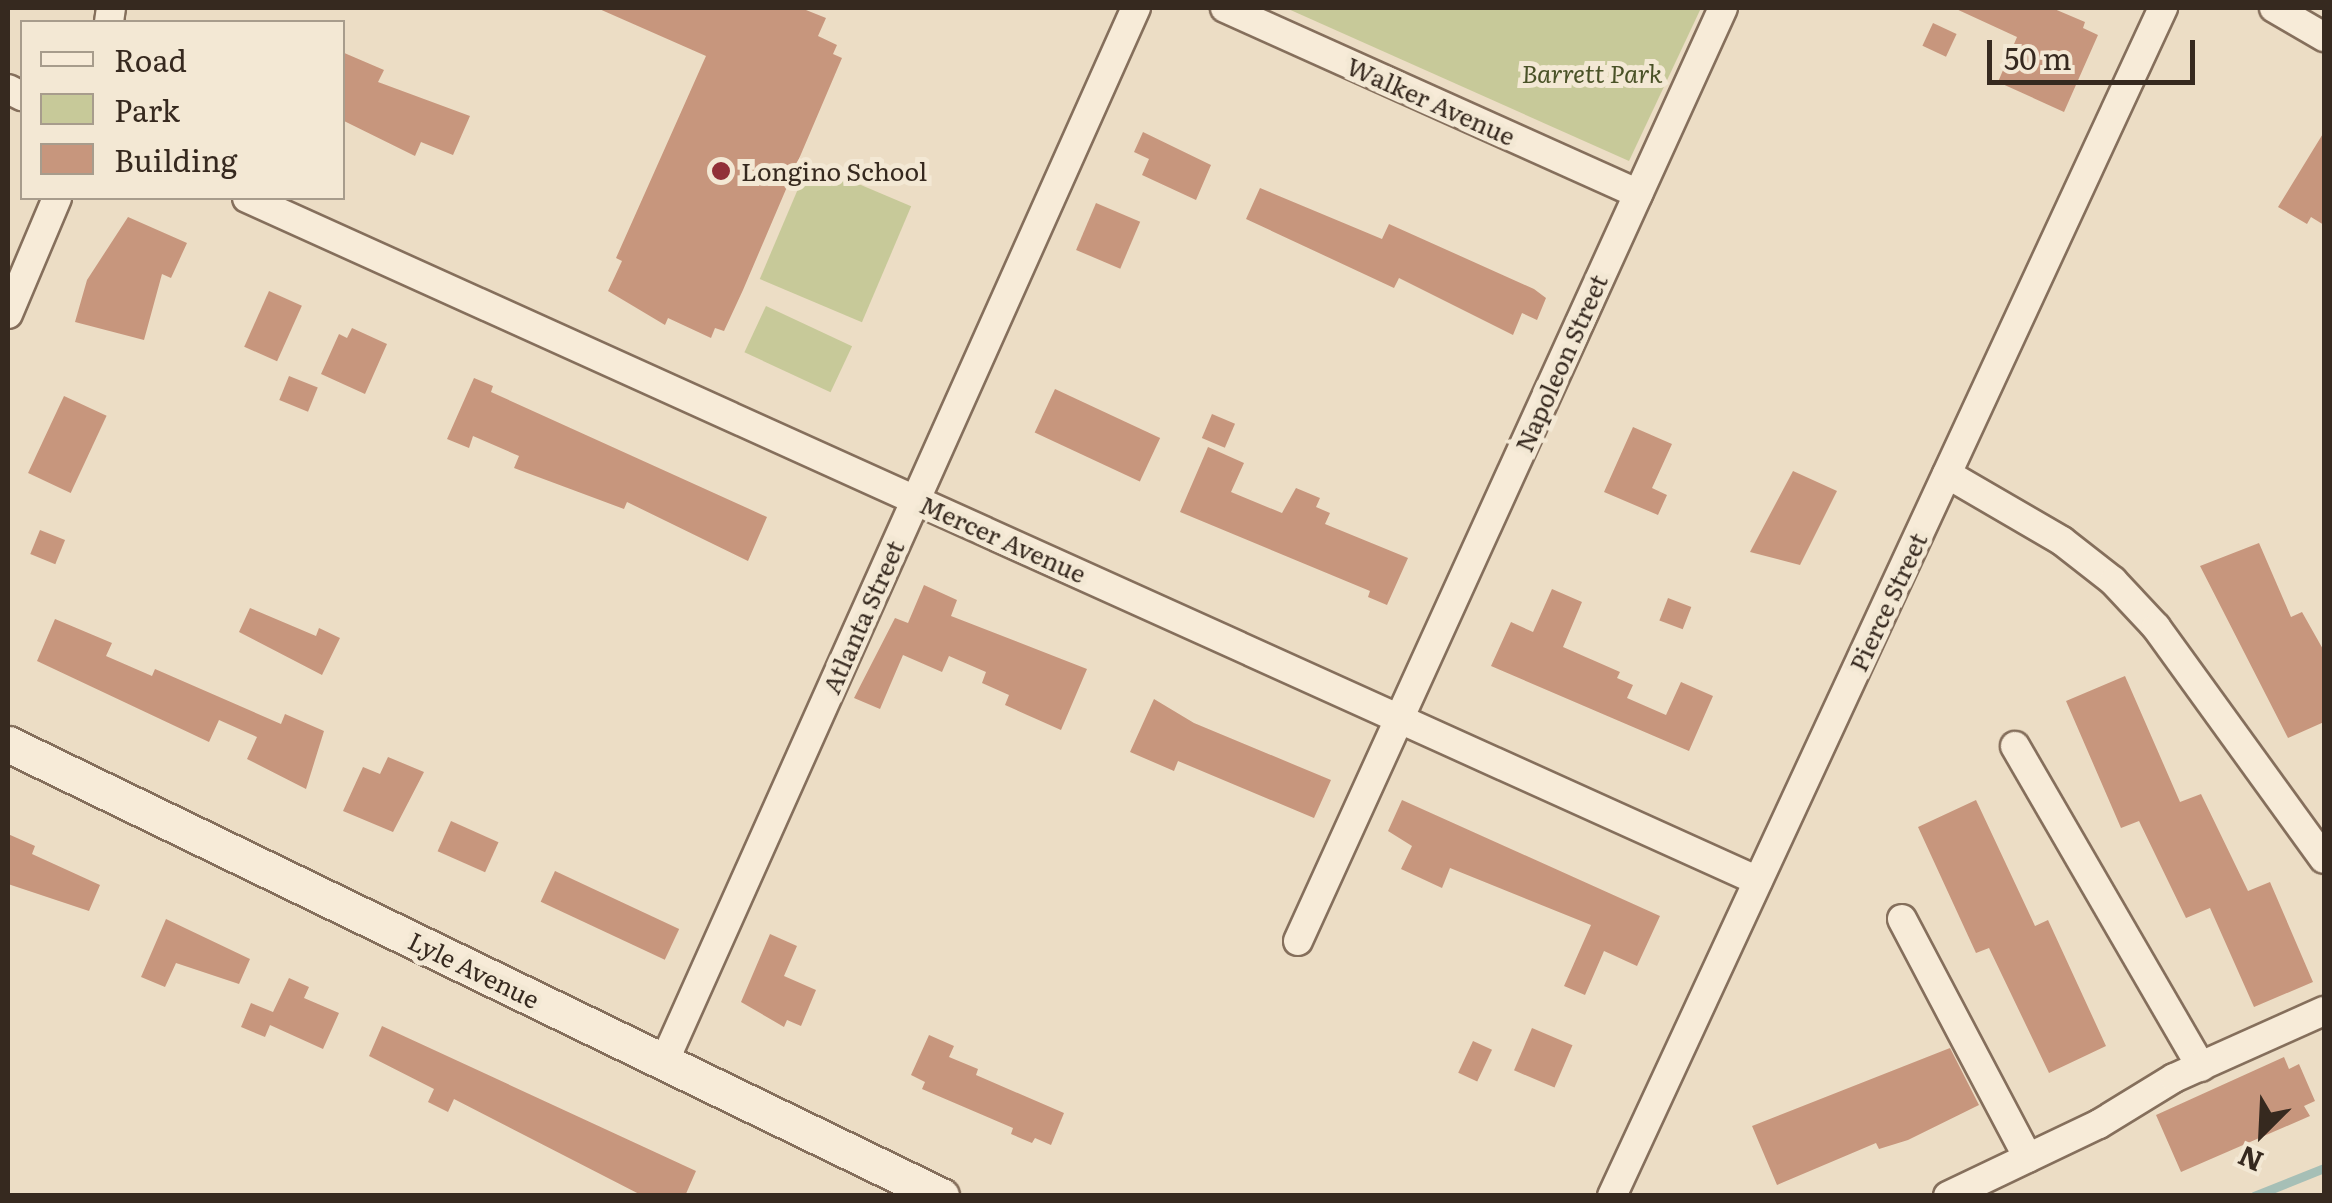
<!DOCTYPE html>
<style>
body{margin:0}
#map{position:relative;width:2332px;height:1203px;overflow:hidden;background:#ecddc5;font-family:Literata,serif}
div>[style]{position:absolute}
.green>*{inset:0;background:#c7c999;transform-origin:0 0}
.stream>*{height:9px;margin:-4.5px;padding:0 4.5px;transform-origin:4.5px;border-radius:4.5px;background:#a6bfb6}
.building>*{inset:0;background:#c7967d;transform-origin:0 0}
.roads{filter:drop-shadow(2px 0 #856f5c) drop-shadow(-2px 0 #856f5c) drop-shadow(0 2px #856f5c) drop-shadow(0 -2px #856f5c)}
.minor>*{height:28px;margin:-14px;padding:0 14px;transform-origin:14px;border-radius:14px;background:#f7ebd8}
.tertiary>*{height:35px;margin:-17.5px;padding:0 17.5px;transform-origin:17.5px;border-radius:17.5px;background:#f7ebd8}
.dots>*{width:28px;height:28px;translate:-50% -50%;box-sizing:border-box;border:5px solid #f3e8d4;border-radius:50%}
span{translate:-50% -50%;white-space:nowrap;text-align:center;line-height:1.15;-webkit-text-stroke:10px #f3e8d4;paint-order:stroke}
.park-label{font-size:25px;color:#4a5227;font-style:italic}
.street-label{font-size:25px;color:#36291f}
.poi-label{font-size:25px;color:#36291f}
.left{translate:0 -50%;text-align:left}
.frame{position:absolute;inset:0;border:10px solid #36291f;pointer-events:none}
.legend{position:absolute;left:20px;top:20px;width:325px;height:180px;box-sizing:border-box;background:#f3e8d4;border:2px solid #a79c8c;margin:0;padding:12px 18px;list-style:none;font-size:30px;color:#36291f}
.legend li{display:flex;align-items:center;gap:20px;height:50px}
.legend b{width:50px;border:2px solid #a79c8c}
.north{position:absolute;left:2212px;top:1083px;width:100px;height:100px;-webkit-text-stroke:8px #f3e8d4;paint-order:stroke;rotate:204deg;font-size:28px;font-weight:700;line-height:40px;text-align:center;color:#36291f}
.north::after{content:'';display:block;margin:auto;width:35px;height:45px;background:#36291f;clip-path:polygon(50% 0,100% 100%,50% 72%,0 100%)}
.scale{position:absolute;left:1987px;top:40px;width:208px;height:45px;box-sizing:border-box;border:5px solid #36291f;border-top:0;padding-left:12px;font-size:30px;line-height:35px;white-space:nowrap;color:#36291f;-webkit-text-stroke:8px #f3e8d4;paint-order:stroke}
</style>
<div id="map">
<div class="green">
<div style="clip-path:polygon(1286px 8px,1701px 8px,1629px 161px)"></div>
<div style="left:809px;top:163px;width:111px;height:126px;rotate:23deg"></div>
<div style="left:766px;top:306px;width:95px;height:51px;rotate:25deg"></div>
</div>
<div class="stream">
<div style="left:2254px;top:1196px;width:75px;rotate:-21.8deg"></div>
</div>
<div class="building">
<div style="clip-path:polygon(597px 8px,801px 8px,826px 18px,818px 36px,837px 45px,833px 54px,842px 58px,743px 290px,724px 331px,715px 328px,711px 338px,668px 318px,665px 325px,608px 291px,622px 261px,616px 258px,706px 56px)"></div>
<div style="clip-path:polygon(1954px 8px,2052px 8px,2085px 22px,2083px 28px,2098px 35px,2064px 112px,1998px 82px,2017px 37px)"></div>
<div style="left:1933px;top:23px;width:26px;height:25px;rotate:25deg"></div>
<div style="clip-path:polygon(342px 52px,384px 70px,378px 82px,470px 116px,453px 155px,421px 142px,415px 156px,342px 120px)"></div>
<div style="clip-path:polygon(1143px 132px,1211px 165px,1196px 200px,1142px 175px,1149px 159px,1134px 152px)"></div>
<div style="clip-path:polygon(2324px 132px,2324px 225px,2311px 217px,2307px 224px,2278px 207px)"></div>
<div style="clip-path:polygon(1260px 188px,1382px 239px,1389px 224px,1534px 289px,1546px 298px,1537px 320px,1522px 313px,1513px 335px,1399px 278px,1394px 288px,1246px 219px)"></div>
<div style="left:1096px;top:203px;width:48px;height:51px;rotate:23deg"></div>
<div style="clip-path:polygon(128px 217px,187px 243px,171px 278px,162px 274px,144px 340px,75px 322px,87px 280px)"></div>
<div style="left:269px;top:291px;width:36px;height:61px;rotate:24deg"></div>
<div style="clip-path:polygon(352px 328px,387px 344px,365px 394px,321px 374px,339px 334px,347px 338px)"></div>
<div style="left:289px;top:376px;width:31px;height:26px;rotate:22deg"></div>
<div style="clip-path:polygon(474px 378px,493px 386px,491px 392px,767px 517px,748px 561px,627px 502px,624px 509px,514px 468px,519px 456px,473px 436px,469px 448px,447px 439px)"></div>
<div style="left:1055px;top:389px;width:116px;height:48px;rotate:25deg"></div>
<div style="left:64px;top:396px;width:47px;height:85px;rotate:25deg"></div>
<div style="left:1212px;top:414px;width:25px;height:26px;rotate:23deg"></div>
<div style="clip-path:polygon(1633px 427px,1672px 444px,1652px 488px,1667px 495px,1658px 515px,1604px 492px)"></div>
<div style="clip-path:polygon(1208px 447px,1244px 463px,1231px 492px,1282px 513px,1296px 488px,1320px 498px,1316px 507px,1330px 513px,1325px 524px,1408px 558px,1387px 605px,1368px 597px,1370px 591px,1180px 512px)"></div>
<div style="clip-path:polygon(1793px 471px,1837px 491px,1800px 565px,1750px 552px)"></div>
<div style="left:40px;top:530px;width:27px;height:26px;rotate:22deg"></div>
<div style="clip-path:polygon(2259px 543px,2291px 617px,2302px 612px,2324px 651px,2324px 722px,2288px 738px,2200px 566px)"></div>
<div style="clip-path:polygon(924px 585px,957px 600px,951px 616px,1087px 669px,1061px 730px,1005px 705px,1009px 695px,982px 683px,986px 672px,949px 656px,942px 672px,903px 655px,880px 709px,854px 698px,895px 618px,908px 623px)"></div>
<div style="clip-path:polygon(1552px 589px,1582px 602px,1563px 647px,1620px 672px,1617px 678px,1633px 685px,1627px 698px,1666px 715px,1681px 682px,1713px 696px,1689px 751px,1491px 666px,1511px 622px,1533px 632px)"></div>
<div style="left:1668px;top:598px;width:25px;height:24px;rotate:21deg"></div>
<div style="clip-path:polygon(250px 608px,316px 636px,319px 628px,340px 638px,322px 675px,239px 632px)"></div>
<div style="clip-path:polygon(55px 619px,112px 643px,106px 656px,152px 676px,155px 669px,281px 724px,285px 714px,324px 731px,306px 789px,247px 759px,257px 737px,219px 720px,209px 742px,37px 661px)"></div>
<div style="clip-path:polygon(2125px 676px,2180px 802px,2201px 794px,2248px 891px,2270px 882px,2313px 982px,2254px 1007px,2210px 908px,2186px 918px,2139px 821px,2121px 828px,2066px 701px)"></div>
<div style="clip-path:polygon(1154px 699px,1194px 723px,1331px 780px,1314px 818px,1178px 761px,1174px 771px,1130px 752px)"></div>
<div style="clip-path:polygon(388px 757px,424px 772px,393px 832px,343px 811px,363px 767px,380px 774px)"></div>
<div style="clip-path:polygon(1402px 800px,1660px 916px,1637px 966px,1604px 951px,1585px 995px,1564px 986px,1591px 925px,1450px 868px,1442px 888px,1401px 869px,1412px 846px,1388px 831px)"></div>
<div style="clip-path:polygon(1976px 800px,2035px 926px,2048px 920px,2106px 1046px,2049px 1073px,1989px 948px,1976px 953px,1918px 827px)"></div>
<div style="left:451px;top:821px;width:52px;height:33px;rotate:24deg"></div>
<div style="clip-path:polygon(8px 834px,35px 846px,32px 854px,100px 885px,89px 911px,8px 884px)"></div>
<div style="left:555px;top:871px;width:137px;height:34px;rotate:25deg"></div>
<div style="clip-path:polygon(166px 919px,250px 959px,239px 984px,176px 963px,165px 987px,141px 977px)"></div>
<div style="clip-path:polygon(770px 934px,797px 946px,784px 976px,816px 990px,801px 1026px,787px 1020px,784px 1027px,741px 1002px)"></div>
<div style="clip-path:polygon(289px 978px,309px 987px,304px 998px,339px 1013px,323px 1049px,270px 1025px,265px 1037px,241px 1027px,251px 1003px,273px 1012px)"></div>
<div style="clip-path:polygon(382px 1026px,696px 1171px,685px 1196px,643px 1196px,454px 1099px,448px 1112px,428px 1102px,434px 1089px,369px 1056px)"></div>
<div style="left:1532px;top:1028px;width:44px;height:46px;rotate:23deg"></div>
<div style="clip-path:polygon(929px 1035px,954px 1046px,949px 1057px,978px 1069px,976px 1075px,1064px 1113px,1051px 1145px,1035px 1138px,1032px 1143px,1011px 1134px,1013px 1128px,922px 1089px,925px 1082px,911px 1075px)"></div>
<div style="left:1473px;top:1041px;width:21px;height:35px;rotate:25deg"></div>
<div style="clip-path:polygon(1950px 1048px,1979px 1105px,1908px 1140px,1879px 1149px,1876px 1143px,1777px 1185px,1752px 1126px)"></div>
<div style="clip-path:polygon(2284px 1057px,2289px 1069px,2299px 1064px,2315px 1101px,2304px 1106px,2310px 1116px,2181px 1172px,2156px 1115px)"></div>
</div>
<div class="roads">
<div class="minor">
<div style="left:1225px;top:8px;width:453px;rotate:24.2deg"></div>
<div style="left:2274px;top:8px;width:58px;rotate:30.1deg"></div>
<div style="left:109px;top:22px;width:14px;rotate:-82deg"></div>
<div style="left:8px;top:89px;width:16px;rotate:27deg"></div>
<div style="left:247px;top:198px;width:1658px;rotate:24.32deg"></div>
<div style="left:8px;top:314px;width:126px;rotate:-67.1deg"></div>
<div style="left:1947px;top:474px;width:133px;rotate:30.2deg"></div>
<div style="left:2062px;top:541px;width:65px;rotate:38.1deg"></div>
<div style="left:2113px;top:581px;width:63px;rotate:46.9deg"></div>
<div style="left:2156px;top:627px;width:286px;rotate:54.1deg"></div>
<div style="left:2015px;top:746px;width:371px;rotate:59.9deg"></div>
<div style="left:1902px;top:919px;width:270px;rotate:62.2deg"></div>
<div style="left:1298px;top:941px;width:1025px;rotate:-65.51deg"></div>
<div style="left:664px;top:1062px;width:1155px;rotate:-65.88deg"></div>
<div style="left:1612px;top:1196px;width:1310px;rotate:-65.12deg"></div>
<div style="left:1948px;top:1196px;width:167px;rotate:-25.5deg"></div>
<div style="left:2099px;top:1124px;width:88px;rotate:-31.5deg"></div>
<div style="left:2174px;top:1078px;width:164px;rotate:-24.1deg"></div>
</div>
<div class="tertiary">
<div style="left:8px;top:744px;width:1037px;rotate:25.85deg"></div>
</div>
</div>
<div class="dots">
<div style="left:721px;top:171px;background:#913038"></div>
</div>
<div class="park-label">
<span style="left:1592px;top:73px">Barrett Park</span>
</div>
<div class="street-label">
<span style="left:1431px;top:101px;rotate:24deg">Walker Avenue</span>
<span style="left:1561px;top:363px;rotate:-66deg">Napoleon Street</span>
<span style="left:1003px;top:539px;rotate:24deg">Mercer Avenue</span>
<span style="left:1888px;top:602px;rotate:-65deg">Pierce Street</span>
<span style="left:863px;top:617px;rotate:-66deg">Atlanta Street</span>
<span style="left:474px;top:970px;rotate:26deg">Lyle Avenue</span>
</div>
<div class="poi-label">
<span class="left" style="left:741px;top:171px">Longino School</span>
</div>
<div class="frame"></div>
<ul class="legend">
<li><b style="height:12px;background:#f7ebd8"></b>Road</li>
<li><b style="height:28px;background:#c7c999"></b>Park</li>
<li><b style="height:28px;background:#c7967d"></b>Building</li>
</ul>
<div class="north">N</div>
<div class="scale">50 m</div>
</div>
